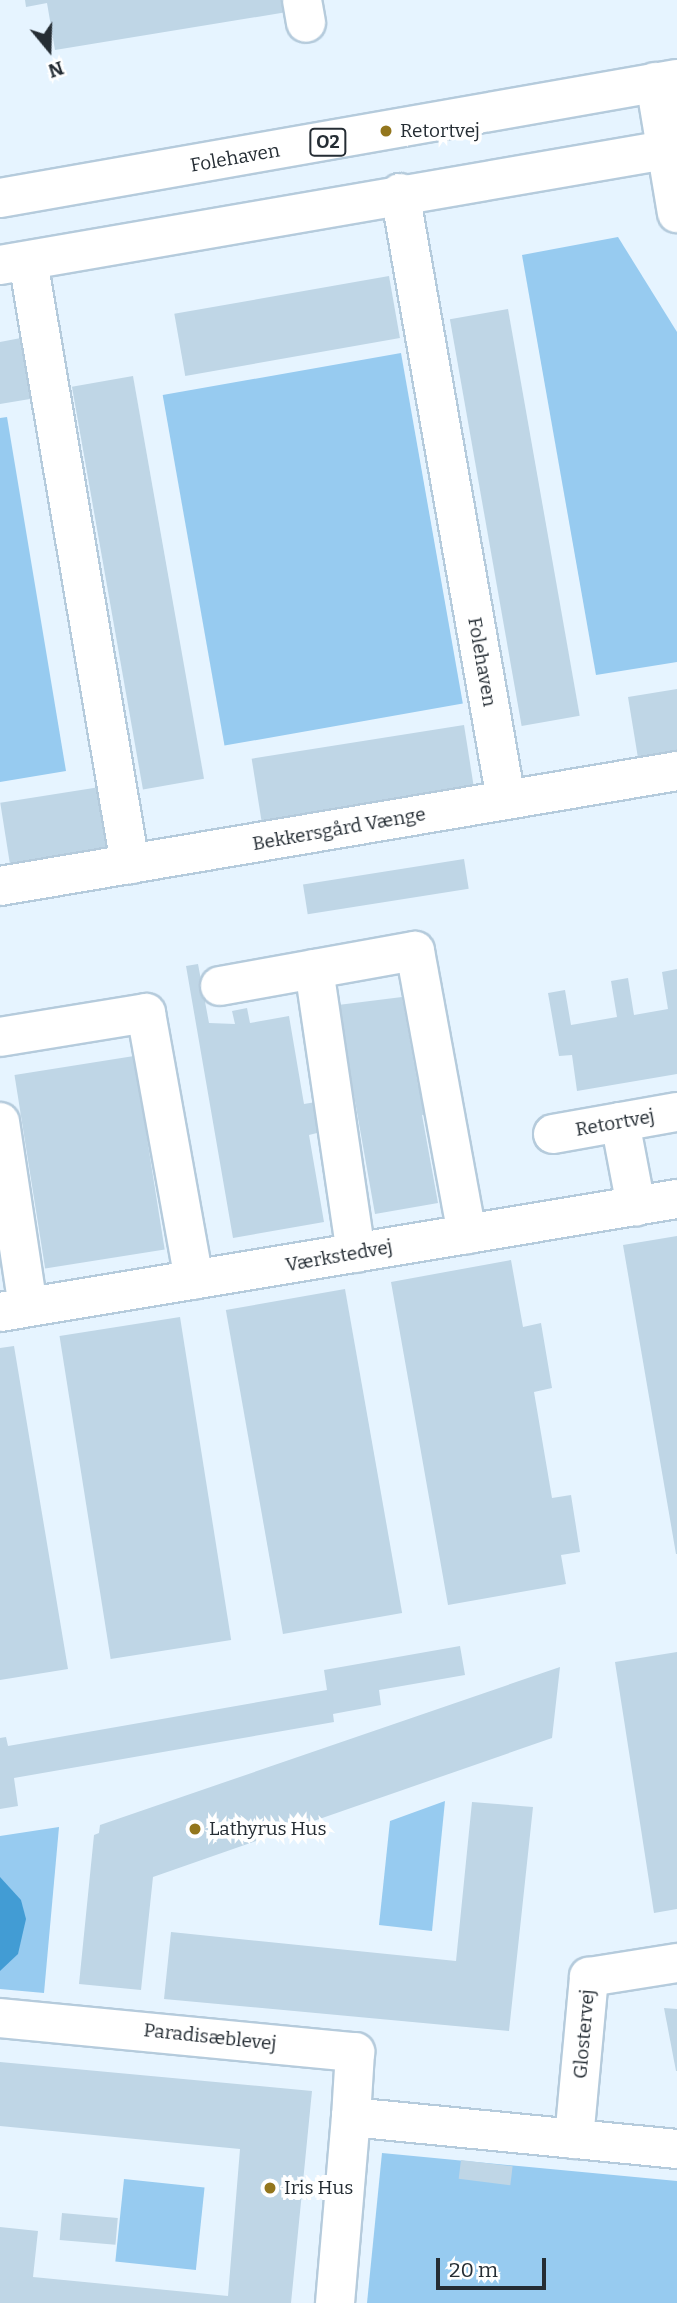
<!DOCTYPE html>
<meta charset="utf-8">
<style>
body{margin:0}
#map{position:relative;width:677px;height:2303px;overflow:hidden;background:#e6f4ff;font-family:Bitter,serif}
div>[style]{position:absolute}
.green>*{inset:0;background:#97cbf0;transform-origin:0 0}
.water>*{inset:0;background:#429cd4}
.building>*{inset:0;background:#bfd6e6;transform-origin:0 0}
.roads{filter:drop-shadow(2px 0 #b5cbdc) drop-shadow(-2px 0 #b5cbdc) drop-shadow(0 2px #b5cbdc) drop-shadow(0 -2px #b5cbdc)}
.minor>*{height:38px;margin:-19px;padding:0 19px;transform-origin:19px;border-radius:19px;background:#fff}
.major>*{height:38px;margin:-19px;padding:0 19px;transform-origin:19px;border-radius:19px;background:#fff}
.dots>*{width:19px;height:19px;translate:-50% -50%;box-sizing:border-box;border:4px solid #fff;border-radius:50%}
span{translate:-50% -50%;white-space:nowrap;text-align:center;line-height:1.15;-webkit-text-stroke:7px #fff;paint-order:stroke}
.shield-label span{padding:2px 5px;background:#fff;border:2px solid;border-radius:5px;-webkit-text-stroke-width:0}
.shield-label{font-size:18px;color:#252d34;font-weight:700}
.poi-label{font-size:19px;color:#252d34}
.left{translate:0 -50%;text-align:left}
.street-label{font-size:19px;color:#252d34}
.north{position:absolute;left:14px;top:14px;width:70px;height:70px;-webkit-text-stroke:5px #fff;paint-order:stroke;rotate:161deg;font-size:19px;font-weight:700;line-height:28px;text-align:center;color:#252d34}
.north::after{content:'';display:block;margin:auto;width:24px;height:32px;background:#252d34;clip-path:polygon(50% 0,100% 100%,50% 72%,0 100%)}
.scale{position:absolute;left:436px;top:2258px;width:110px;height:32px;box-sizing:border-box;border:4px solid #252d34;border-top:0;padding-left:9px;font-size:21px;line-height:24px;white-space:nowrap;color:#252d34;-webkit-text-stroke:5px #fff;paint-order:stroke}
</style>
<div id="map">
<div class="green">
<div style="clip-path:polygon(618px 237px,677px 332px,677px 662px,596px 675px,522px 255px)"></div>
<div style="left:401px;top:353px;width:356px;height:242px;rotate:80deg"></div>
<div style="clip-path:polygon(7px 417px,66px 771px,0 782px,0 418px)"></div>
<div style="clip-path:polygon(445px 1801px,432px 1931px,379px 1925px,390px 1821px)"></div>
<div style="clip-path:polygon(59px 1827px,44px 1993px,0 1989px,0 1836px)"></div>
<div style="clip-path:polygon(382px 2153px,677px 2181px,677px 2303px,367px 2303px)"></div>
<div style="left:124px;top:2179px;width:81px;height:83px;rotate:6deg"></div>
</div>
<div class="water">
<div style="clip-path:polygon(0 1877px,21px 1900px,26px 1919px,18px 1954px,0 1971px)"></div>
</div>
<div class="building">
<div style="clip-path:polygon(25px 0,285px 0,287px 12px,55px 50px,47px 3px,26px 7px)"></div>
<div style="left:389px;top:276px;width:63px;height:218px;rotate:80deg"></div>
<div style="left:508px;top:309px;width:413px;height:59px;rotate:80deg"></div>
<div style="clip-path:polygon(26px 337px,36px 398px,0 404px,0 342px)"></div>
<div style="left:133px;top:376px;width:409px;height:62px;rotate:80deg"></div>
<div style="clip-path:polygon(677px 689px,677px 752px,638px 758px,628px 697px)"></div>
<div style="left:464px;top:725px;width:63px;height:215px;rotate:81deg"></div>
<div style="left:100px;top:787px;width:61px;height:101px;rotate:81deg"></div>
<div style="left:464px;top:859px;width:30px;height:163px;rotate:81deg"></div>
<div style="clip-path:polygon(198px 964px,209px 1023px,235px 1024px,232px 1011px,247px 1008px,250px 1023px,289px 1016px,304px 1104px,316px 1102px,321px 1132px,309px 1135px,324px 1222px,233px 1238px,186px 966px)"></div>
<div style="clip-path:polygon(677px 969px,677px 1074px,577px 1091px,572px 1055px,559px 1056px,548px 993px,565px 990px,571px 1025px,617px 1017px,611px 981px,628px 978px,634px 1015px,668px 1009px,662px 972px)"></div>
<div style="clip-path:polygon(402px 997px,418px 1085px,429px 1083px,434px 1113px,422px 1115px,438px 1203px,375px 1214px,338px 1005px)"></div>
<div style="left:134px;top:1056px;width:196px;height:121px;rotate:81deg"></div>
<div style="clip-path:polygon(677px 1236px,677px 1554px,676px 1554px,623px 1245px)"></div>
<div style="clip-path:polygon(511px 1260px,523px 1327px,541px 1323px,552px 1388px,534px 1392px,552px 1498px,571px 1495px,580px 1552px,561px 1555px,566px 1584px,448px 1605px,391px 1282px)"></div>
<div style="left:345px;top:1289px;width:329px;height:121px;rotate:80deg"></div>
<div style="left:180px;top:1317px;width:327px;height:122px;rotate:81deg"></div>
<div style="clip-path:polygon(14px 1346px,68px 1669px,0 1680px,0 1348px)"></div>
<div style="clip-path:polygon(460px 1646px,465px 1675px,379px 1690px,381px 1705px,333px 1714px,334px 1722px,14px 1778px,18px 1806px,0 1809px,0 1738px,6px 1737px,8px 1746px,327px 1690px,324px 1670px)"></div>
<div style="clip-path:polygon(677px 1652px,677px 1909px,654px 1913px,615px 1662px)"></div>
<div style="clip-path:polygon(560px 1667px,552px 1738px,153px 1877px,141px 1990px,79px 1984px,94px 1835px,99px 1833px,100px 1825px)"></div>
<div style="clip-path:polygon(472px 1802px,533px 1807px,509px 2031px,164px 1999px,171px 1932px,456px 1961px)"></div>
<div style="clip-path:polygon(664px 2008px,677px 2009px,677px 2071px,676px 2071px)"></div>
<div style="clip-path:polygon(0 2062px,312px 2091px,291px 2303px,0 2303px,0 2227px,38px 2231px,33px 2277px,228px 2296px,240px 2149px,0 2126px)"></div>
<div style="left:461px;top:2160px;width:52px;height:19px;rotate:7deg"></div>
<div style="left:62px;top:2213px;width:56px;height:27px;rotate:5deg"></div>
</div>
<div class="roads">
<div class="minor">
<div style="left:302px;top:0;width:23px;rotate:80deg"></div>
<div style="left:655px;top:82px;width:133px;rotate:80.5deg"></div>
<div style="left:400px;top:193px;width:616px;rotate:80.09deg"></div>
<div style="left:28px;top:261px;width:612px;rotate:80.4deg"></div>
<div style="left:0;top:886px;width:687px;rotate:-9.64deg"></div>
<div style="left:314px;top:969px;width:287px;rotate:81.6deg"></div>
<div style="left:220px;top:986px;width:198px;rotate:-10.2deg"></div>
<div style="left:415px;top:951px;width:288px;rotate:79.6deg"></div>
<div style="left:0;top:1037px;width:148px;rotate:-9.3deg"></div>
<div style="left:146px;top:1013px;width:271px;rotate:79.8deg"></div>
<div style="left:0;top:1122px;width:187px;rotate:81.4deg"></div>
<div style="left:620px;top:1122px;width:86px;rotate:79.2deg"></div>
<div style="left:553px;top:1134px;width:126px;rotate:-10.1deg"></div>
<div style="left:0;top:1312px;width:686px;rotate:-9.48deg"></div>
<div style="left:0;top:2018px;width:357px;rotate:5.5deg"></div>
<div style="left:355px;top:2052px;width:65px;rotate:93.5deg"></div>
<div style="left:351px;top:2117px;width:328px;rotate:5.6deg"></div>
<div style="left:574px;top:2139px;width:163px;rotate:-84.7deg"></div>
<div style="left:589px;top:1977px;width:89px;rotate:-9deg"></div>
<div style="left:335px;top:2303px;width:187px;rotate:-85.1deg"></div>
</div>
<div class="major">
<div style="left:0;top:198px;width:687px;rotate:-9.97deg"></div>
<div style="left:0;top:265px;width:687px;rotate:-9.81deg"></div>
</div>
</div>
<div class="dots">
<div style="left:386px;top:131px;background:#93761d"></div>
<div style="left:195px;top:1829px;background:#93761d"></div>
<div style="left:270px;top:2188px;background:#93761d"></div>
</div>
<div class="shield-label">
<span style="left:328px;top:142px">O2</span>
</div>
<div class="poi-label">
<span class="left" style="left:400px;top:131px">Retortvej</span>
<span class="left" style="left:209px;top:1829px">Lathyrus Hus</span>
<span class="left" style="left:284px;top:2188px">Iris Hus</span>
</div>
<div class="street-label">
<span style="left:235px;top:158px;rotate:-10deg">Folehaven</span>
<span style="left:482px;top:662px;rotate:80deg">Folehaven</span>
<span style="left:339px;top:829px;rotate:-10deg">Bekkersgård Vænge</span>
<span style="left:615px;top:1123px;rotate:-10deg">Retortvej</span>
<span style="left:339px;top:1256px;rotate:-10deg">Værkstedvej</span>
<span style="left:584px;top:2034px;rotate:-85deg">Glostervej</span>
<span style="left:210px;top:2037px;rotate:6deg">Paradisæblevej</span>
</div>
<div class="north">N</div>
<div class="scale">20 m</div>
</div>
